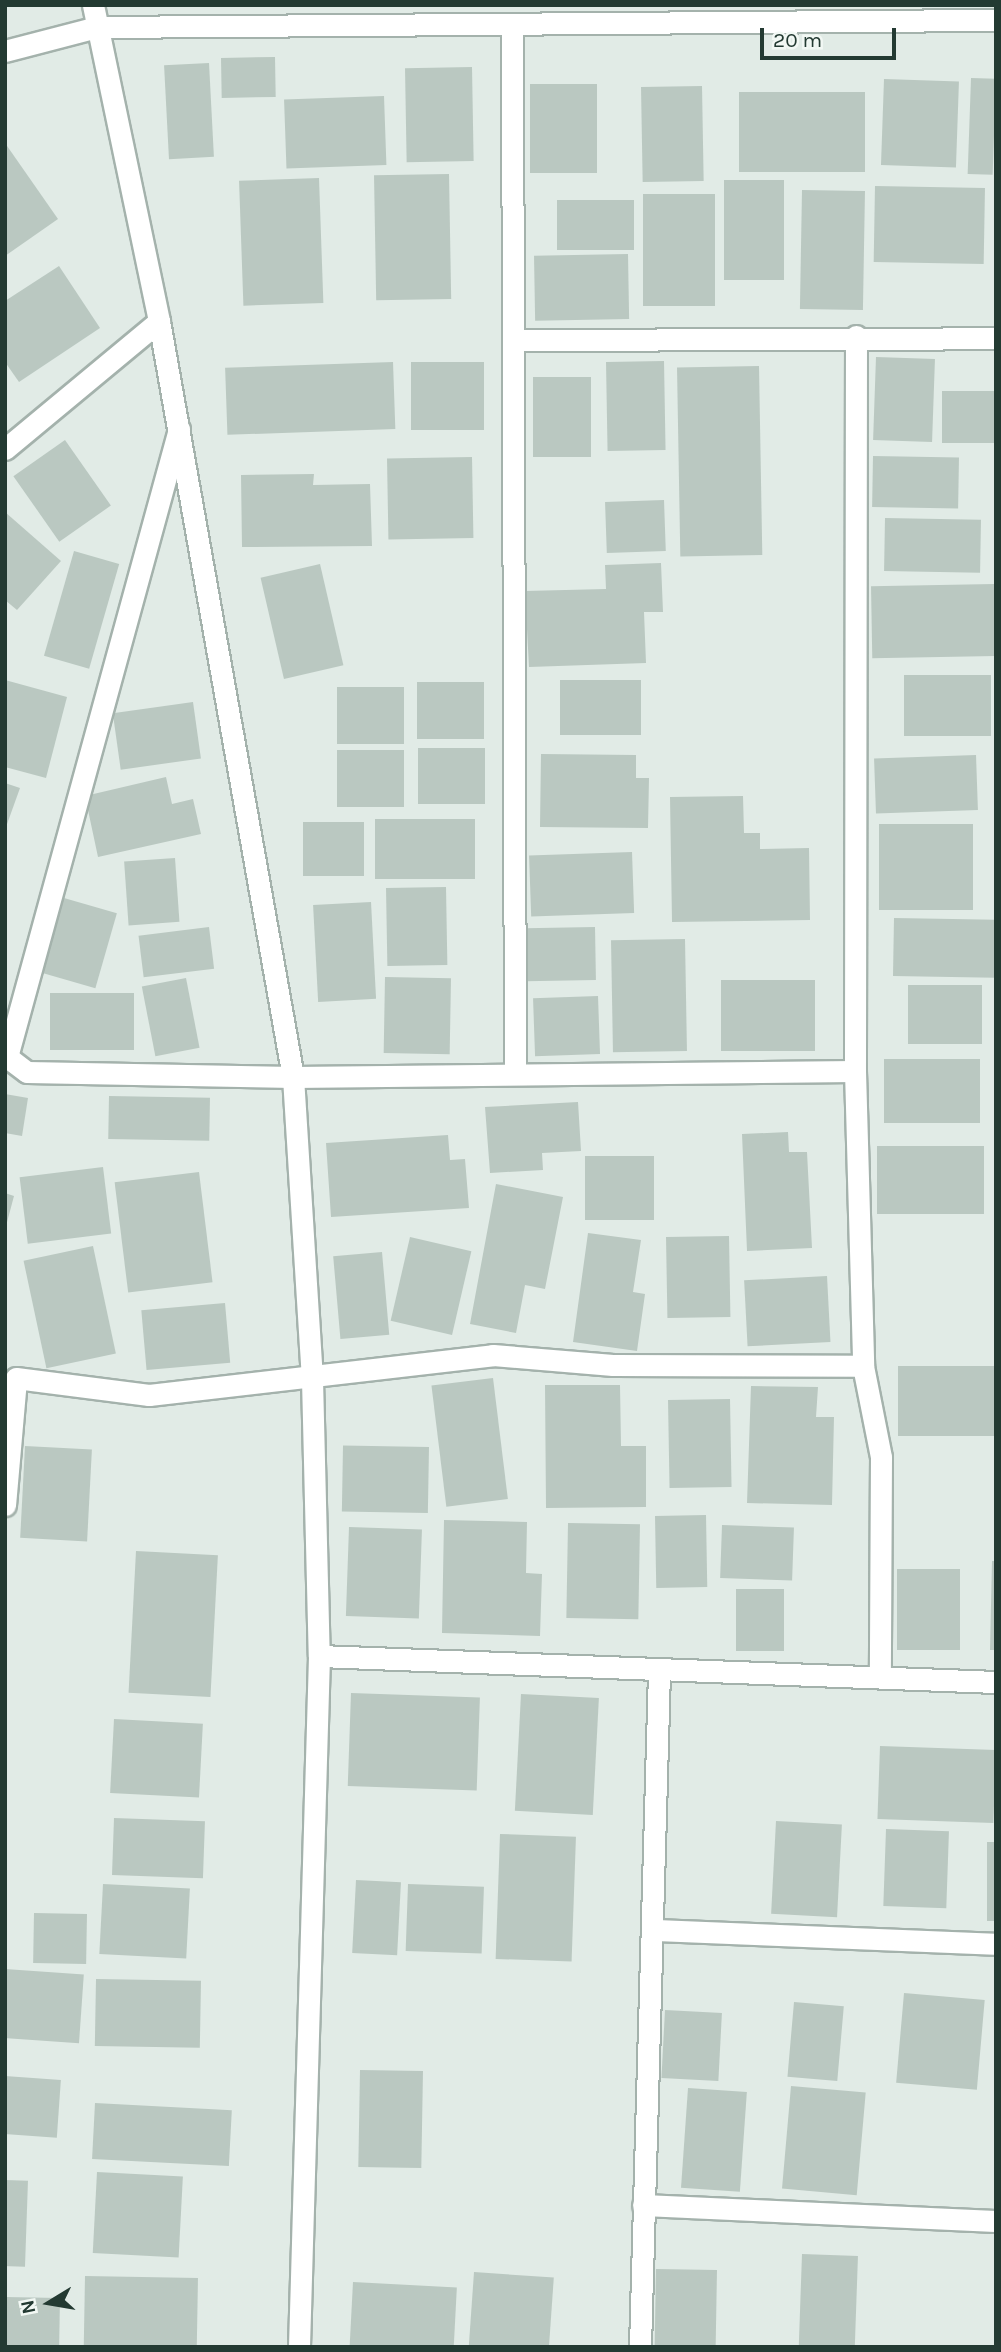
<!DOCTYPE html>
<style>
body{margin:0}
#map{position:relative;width:1001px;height:2352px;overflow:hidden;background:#e1ebe6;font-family:Karla,sans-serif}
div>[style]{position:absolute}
.building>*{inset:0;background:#bac8c1;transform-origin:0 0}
.roads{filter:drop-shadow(2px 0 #a4b2ac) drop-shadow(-2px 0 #a4b2ac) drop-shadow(0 2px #a4b2ac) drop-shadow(0 -2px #a4b2ac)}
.lane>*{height:21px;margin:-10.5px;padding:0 10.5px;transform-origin:10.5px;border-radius:10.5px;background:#fff}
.street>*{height:21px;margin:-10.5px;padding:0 10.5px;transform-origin:10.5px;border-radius:10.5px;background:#fff}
span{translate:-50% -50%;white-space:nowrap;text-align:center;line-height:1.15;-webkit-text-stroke:6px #f2f8f4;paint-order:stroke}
.frame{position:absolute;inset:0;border:7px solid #233a32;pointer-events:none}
.north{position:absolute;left:14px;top:2268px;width:70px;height:70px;-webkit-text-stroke:5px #f2f8f4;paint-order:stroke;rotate:259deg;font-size:19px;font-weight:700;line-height:28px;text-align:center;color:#233a32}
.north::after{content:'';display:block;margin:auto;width:24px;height:32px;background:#233a32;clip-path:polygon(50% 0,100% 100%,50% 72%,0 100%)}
.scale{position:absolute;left:760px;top:28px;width:136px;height:32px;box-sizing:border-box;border:4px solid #233a32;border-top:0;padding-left:9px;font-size:21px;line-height:24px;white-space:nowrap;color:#233a32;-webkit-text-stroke:5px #f2f8f4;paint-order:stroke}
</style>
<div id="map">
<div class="building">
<div style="left:275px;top:57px;width:40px;height:54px;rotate:89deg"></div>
<div style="left:209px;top:63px;width:94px;height:45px;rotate:87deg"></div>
<div style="left:472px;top:67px;width:94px;height:67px;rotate:89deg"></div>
<div style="left:971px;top:78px;width:25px;height:96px;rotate:2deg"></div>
<div style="left:884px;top:79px;width:75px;height:86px;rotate:2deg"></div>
<div style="left:530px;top:84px;width:67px;height:89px"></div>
<div style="left:702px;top:86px;width:95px;height:61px;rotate:89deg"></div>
<div style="left:739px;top:92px;width:126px;height:80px"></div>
<div style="left:384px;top:96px;width:69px;height:100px;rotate:88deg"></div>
<div style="clip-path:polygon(5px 143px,58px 219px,5px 256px)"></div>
<div style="left:449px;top:174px;width:125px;height:75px;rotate:89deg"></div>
<div style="left:319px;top:178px;width:125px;height:80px;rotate:88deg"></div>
<div style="left:724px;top:180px;width:60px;height:100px"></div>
<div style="left:875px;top:186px;width:110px;height:76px;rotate:1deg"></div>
<div style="left:802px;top:190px;width:63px;height:119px;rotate:1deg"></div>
<div style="left:643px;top:194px;width:72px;height:112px"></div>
<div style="left:634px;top:200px;width:50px;height:77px;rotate:90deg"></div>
<div style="left:628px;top:254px;width:65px;height:94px;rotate:89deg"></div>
<div style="clip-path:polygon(59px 266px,100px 328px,19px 382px,5px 362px,5px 301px)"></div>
<div style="left:876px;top:357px;width:59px;height:83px;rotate:2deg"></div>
<div style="left:664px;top:361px;width:89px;height:58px;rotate:89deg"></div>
<div style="left:393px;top:362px;width:67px;height:168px;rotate:88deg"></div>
<div style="left:411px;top:362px;width:73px;height:68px"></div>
<div style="left:759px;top:366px;width:189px;height:82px;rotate:89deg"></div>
<div style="left:533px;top:377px;width:58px;height:80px"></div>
<div style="left:996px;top:391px;width:52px;height:54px;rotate:90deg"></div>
<div style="left:65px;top:440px;width:80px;height:63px;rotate:55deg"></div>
<div style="left:873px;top:456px;width:86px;height:51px;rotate:1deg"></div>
<div style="left:472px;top:457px;width:81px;height:85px;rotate:89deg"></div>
<div style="clip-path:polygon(314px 474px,313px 485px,370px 484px,372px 546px,242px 547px,241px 475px)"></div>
<div style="left:664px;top:500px;width:51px;height:59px;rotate:88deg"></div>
<div style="clip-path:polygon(5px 512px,61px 561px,17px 610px,5px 600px)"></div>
<div style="left:885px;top:518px;width:96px;height:53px;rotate:1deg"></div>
<div style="left:74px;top:551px;width:47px;height:109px;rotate:16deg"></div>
<div style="clip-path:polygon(661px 563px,663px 612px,644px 612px,646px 663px,529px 667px,525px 591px,606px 589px,605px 565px)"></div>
<div style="left:320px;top:564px;width:104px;height:61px;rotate:77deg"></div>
<div style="left:994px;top:584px;width:72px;height:123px;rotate:89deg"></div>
<div style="left:904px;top:675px;width:87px;height:61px"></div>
<div style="clip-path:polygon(5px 680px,67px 697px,46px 778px,5px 767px)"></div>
<div style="left:641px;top:680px;width:55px;height:81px;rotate:90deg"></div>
<div style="left:417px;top:682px;width:67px;height:57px"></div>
<div style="left:337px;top:687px;width:67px;height:57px"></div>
<div style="left:193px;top:702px;width:57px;height:81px;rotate:82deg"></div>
<div style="left:418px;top:748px;width:67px;height:56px"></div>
<div style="left:337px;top:750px;width:67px;height:57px"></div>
<div style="clip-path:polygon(541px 754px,636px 755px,636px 778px,649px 778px,648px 828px,540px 827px)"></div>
<div style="left:976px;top:755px;width:55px;height:102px;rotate:88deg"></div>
<div style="clip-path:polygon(166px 777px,172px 804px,193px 799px,201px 834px,98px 857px,85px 796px)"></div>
<div style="clip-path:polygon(5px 783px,20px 788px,6px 827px,5px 827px)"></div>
<div style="clip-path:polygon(743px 796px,744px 833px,760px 833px,760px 849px,809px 848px,810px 920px,672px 922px,670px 797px)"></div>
<div style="left:375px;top:819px;width:100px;height:60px"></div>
<div style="left:364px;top:822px;width:54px;height:61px;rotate:90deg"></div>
<div style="left:879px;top:824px;width:94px;height:86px"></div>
<div style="left:632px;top:852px;width:61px;height:103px;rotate:88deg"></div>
<div style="left:175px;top:858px;width:64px;height:51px;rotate:86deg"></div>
<div style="left:446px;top:887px;width:78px;height:60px;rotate:89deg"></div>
<div style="left:64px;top:898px;width:55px;height:78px;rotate:16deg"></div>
<div style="left:371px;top:902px;width:97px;height:58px;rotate:87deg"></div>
<div style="left:894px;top:918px;width:102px;height:58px;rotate:1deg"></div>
<div style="left:209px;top:927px;width:42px;height:71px;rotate:83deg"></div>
<div style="left:595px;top:927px;width:53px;height:70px;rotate:89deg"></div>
<div style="left:685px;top:939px;width:112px;height:74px;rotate:89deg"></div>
<div style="left:385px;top:977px;width:66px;height:76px;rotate:1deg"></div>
<div style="left:186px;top:978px;width:71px;height:45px;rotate:79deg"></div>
<div style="left:721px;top:980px;width:94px;height:71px"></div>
<div style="left:908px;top:985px;width:74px;height:59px"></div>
<div style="left:50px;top:993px;width:84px;height:57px"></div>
<div style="left:598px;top:996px;width:58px;height:65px;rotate:88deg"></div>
<div style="left:884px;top:1059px;width:96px;height:64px"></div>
<div style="clip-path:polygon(5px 1094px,28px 1098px,22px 1136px,5px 1133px)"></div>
<div style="left:109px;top:1096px;width:101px;height:43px;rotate:1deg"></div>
<div style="clip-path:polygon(578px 1102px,581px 1151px,542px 1153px,543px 1170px,490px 1173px,485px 1107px)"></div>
<div style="clip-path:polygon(788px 1132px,789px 1152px,807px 1152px,812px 1248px,747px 1251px,742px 1134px)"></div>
<div style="clip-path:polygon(448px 1135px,450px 1160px,465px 1159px,469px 1208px,331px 1217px,326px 1143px)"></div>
<div style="left:877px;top:1146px;width:107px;height:68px"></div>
<div style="left:654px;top:1156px;width:64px;height:69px;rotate:90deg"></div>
<div style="left:103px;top:1167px;width:67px;height:84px;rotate:83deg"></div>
<div style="left:199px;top:1172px;width:111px;height:85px;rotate:83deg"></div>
<div style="clip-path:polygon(496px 1184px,563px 1197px,545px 1289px,525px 1285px,516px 1333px,470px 1324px)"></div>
<div style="clip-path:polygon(5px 1193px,14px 1196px,6px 1226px,5px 1225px)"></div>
<div style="clip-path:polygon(588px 1233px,641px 1240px,633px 1292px,645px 1294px,637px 1351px,573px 1342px)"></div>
<div style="left:729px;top:1236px;width:81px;height:63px;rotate:89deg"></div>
<div style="left:410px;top:1237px;width:63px;height:86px;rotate:13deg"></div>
<div style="left:93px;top:1246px;width:110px;height:71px;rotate:78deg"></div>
<div style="left:382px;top:1252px;width:83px;height:49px;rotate:85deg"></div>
<div style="left:827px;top:1276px;width:66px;height:83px;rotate:87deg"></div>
<div style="left:225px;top:1303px;width:60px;height:84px;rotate:85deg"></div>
<div style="left:898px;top:1366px;width:98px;height:70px"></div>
<div style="left:493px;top:1378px;width:122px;height:62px;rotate:83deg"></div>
<div style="clip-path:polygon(545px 1385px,620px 1385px,621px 1446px,646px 1446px,646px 1507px,546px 1508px)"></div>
<div style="clip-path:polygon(751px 1386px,818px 1387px,816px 1417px,834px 1417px,832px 1505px,747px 1503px)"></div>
<div style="left:730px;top:1399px;width:88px;height:62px;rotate:89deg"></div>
<div style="left:25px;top:1446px;width:67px;height:92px;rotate:3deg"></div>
<div style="left:429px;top:1447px;width:66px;height:86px;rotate:91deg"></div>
<div style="left:706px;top:1515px;width:72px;height:51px;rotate:89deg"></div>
<div style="clip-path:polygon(444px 1520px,527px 1522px,526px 1573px,542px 1574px,540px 1636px,442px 1633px)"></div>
<div style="left:568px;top:1523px;width:72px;height:95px;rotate:1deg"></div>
<div style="left:722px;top:1525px;width:72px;height:53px;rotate:2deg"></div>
<div style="left:349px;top:1527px;width:73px;height:89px;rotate:2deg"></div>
<div style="left:136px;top:1551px;width:82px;height:142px;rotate:3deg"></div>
<div style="clip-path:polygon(992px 1561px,996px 1561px,996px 1650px,990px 1650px)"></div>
<div style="left:897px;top:1569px;width:63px;height:81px"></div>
<div style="left:736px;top:1589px;width:48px;height:62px"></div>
<div style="left:351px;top:1693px;width:129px;height:93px;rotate:2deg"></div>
<div style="left:521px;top:1694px;width:78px;height:117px;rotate:3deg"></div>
<div style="left:114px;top:1719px;width:89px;height:74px;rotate:3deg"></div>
<div style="left:880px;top:1746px;width:116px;height:73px;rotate:2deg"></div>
<div style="left:114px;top:1818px;width:91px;height:57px;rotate:2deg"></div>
<div style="left:776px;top:1821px;width:66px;height:93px;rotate:3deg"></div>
<div style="left:886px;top:1829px;width:63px;height:77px;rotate:2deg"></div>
<div style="left:500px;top:1834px;width:76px;height:125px;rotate:2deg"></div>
<div style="left:987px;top:1842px;width:9px;height:79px"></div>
<div style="left:356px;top:1880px;width:45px;height:73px;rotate:3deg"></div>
<div style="left:103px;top:1884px;width:87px;height:70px;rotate:3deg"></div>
<div style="left:408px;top:1884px;width:76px;height:67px;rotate:2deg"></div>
<div style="left:34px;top:1913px;width:53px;height:50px;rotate:1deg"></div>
<div style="left:5px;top:1969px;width:79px;height:69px;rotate:4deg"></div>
<div style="left:96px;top:1979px;width:105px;height:67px;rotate:1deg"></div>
<div style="left:904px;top:1993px;width:81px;height:90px;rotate:5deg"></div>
<div style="left:794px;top:2002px;width:50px;height:75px;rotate:5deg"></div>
<div style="left:665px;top:2010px;width:57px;height:68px;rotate:3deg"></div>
<div style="left:360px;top:2070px;width:63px;height:97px;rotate:1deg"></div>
<div style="left:5px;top:2076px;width:56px;height:58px;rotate:4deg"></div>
<div style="left:791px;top:2086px;width:75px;height:103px;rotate:5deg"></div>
<div style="left:688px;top:2088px;width:59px;height:100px;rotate:4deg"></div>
<div style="left:95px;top:2103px;width:137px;height:56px;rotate:3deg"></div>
<div style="left:97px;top:2172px;width:86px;height:81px;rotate:3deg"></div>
<div style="left:5px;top:2180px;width:23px;height:86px;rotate:2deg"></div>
<div style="left:802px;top:2254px;width:56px;height:93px;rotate:2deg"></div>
<div style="left:656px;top:2269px;width:61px;height:78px;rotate:1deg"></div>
<div style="left:474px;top:2272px;width:80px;height:75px;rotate:4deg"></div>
<div style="left:85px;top:2276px;width:113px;height:71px;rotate:1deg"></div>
<div style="left:353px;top:2282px;width:104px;height:63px;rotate:3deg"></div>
<div style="left:5px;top:2297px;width:55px;height:50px;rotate:1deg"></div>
</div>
<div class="roads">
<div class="lane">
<div style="left:512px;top:24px;width:1049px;rotate:89.84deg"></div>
<div style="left:5px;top:51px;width:95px;rotate:-14.6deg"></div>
<div style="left:97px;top:27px;width:899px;rotate:-0.45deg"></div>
<div style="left:856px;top:336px;width:735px;rotate:90.08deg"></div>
<div style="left:855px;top:1071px;width:295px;rotate:88.4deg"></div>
<div style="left:863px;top:1366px;width:93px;rotate:78.8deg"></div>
<div style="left:881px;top:1457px;width:219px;rotate:90.3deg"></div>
<div style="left:516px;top:340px;width:480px;rotate:-0.2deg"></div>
<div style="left:179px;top:429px;width:651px;rotate:105.32deg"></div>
<div style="left:7px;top:1057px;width:25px;rotate:37deg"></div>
<div style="left:27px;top:1072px;width:266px;rotate:1.1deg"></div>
<div style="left:293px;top:1077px;width:562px;rotate:-0.61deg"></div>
<div style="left:5px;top:449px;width:200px;rotate:-39.7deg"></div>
<div style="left:5px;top:1505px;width:127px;rotate:-85deg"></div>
<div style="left:16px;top:1378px;width:134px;rotate:7.3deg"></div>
<div style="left:149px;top:1395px;width:346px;rotate:-6.6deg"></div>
<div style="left:493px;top:1355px;width:120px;rotate:4.8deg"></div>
<div style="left:613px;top:1365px;width:250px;rotate:0.2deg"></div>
<div style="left:319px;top:1656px;width:677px;rotate:2.2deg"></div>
<div style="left:654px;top:1930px;width:342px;rotate:2.3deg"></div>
<div style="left:643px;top:2205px;width:353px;rotate:2.6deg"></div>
<div style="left:640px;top:2347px;width:674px;rotate:-88.39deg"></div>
</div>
<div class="street">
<div style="left:93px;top:5px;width:323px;rotate:78.2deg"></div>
<div style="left:159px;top:321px;width:768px;rotate:79.95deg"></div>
<div style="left:293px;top:1077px;width:303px;rotate:86.4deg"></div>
<div style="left:312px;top:1379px;width:277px;rotate:88.6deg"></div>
<div style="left:319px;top:1656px;width:691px;rotate:91.66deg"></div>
</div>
</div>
<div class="frame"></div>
<div class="north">N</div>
<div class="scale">20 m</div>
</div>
